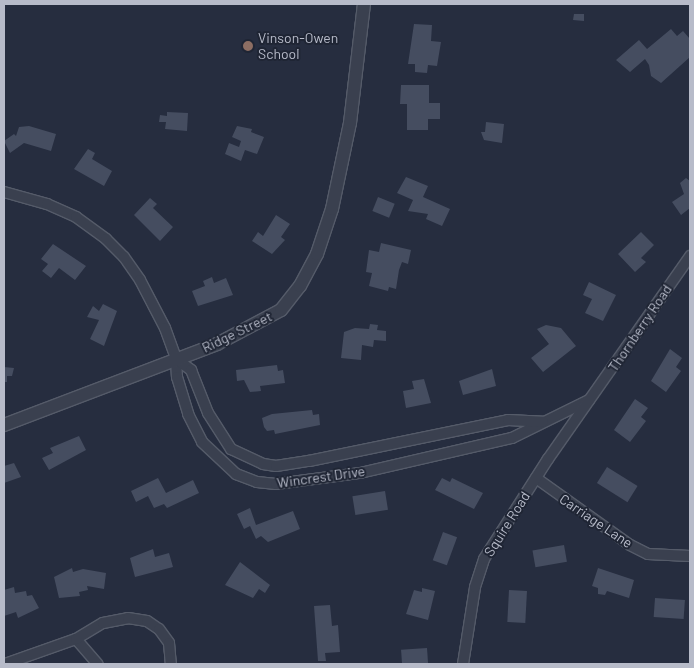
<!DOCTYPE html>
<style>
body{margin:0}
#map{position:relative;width:694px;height:668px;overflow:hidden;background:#262d3f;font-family:Barlow,sans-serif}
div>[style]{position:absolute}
.building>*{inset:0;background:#454d60;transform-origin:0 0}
.roads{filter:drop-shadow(1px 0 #555b69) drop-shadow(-1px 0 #555b69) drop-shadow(0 1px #555b69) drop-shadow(0 -1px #555b69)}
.minor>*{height:10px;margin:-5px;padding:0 5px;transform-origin:5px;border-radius:5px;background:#3a404f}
.tertiary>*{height:12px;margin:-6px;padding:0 6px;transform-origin:6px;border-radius:6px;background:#3a404f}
.dots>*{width:14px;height:14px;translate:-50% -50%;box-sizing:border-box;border:2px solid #1f2534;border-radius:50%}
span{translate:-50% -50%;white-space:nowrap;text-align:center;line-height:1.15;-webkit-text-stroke:4px #1f2534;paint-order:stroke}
.poi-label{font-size:14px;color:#b7bbc9}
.left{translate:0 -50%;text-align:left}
.street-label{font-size:14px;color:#b7bbc9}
.frame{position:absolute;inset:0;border:5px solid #b7bbc9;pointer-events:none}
</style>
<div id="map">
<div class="building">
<div style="clip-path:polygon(574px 14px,584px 14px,584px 21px,573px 20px)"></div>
<div style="clip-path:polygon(414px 24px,432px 25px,431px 41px,441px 42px,437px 66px,428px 65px,427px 73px,415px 72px,415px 64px,408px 64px)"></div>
<div style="clip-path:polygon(671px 29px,677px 36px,683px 31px,690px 39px,690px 57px,661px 83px,651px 76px,649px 65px,645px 59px,630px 72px,616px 60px,639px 40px,647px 49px)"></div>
<div style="clip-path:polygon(401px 85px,429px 85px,429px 103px,440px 103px,440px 119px,428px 119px,428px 130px,407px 130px,407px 104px,400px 104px)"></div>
<div style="clip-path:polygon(167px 112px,188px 113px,187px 131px,165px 129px,166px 122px,159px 122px,160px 115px,167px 116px)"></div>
<div style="clip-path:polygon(486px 122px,504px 124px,502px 143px,484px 140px,481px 132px,485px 132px)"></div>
<div style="clip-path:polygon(29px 126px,56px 134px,51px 151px,24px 143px,10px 153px,4px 141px,14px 134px,16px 136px,19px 127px)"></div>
<div style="clip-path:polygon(237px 126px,252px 129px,251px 132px,264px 137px,257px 154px,245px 150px,241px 161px,225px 154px,229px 143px,239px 147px,241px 141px,232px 137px)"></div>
<div style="clip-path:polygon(88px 149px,95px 153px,92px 159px,112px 171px,104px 186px,74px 169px)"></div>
<div style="clip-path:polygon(406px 177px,428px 186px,423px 197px,450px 209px,442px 226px,426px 219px,428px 214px,408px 211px,413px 200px,397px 193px)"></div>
<div style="clip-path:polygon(686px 178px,690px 181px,690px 208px,681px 215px,672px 202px,684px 194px,680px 183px)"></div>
<div style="left:378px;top:197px;width:18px;height:15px;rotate:22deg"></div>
<div style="clip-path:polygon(150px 198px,157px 204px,153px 208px,173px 227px,160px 241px,134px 215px)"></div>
<div style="clip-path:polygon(276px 215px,290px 224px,281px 237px,285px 240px,272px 254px,252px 241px,258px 232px,263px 236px)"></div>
<div style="clip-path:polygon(641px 232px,654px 245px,641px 258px,646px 262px,635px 272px,618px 254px)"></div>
<div style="clip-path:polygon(381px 243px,411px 250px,408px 264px,402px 262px,399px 270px,396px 289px,389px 287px,388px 291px,369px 286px,372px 273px,366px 272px,369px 250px,379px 252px)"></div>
<div style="clip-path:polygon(53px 244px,86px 266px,75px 280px,59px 268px,51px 278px,42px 271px,48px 264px,41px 259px)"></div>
<div style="clip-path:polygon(212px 277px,214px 283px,226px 278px,233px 295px,198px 306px,192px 291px,205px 286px,203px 281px)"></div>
<div style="clip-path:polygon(589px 282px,616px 295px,603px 321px,585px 313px,592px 299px,583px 295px)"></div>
<div style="clip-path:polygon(103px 304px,117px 311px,104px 346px,90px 339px,99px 320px,87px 317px,93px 306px,99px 311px)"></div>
<div style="clip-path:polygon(370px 324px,378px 325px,377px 330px,386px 331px,386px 341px,374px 340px,373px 347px,362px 345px,361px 360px,341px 358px,344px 332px,355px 328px,369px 329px)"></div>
<div style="clip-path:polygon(546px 325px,561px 328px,576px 346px,543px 372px,531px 358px,549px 344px,537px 329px)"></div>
<div style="clip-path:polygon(670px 349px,682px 358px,676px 367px,681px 371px,666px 392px,651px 381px)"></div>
<div style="clip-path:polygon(277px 365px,278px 371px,283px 370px,285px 383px,260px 386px,261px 391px,250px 392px,244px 380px,237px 381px,236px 370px)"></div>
<div style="clip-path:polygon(4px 367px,14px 368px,12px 376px,7px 376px,7px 382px,4px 382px)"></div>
<div style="clip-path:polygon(492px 369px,496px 386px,463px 395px,459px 381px)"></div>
<div style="clip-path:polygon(424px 379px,431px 403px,406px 408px,403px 391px,414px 389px,412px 381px)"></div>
<div style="clip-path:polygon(635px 399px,648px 408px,641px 417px,646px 421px,630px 442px,614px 430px)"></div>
<div style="clip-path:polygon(312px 410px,313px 415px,319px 414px,320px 425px,275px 434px,274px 430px,267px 431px,264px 427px,262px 418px,272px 414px)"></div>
<div style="clip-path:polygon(79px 436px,86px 450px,49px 470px,42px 458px,53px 453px,50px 448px)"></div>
<div style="clip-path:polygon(14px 463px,21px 477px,4px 483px,4px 466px)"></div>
<div style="left:607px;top:467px;width:36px;height:19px;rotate:32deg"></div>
<div style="clip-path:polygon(158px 478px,166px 493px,193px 480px,199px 493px,167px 508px,164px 504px,154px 508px,148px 496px,136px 502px,131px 491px)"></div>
<div style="clip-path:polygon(442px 478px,450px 482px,452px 478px,483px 493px,474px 509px,435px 490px)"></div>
<div style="left:385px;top:491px;width:19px;height:33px;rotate:81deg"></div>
<div style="clip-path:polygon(250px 508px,256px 525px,293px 511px,300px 529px,268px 542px,261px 536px,256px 539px,250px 526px,244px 529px,237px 514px)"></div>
<div style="left:443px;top:532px;width:15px;height:30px;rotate:20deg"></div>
<div style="left:564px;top:545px;width:17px;height:32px;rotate:80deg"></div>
<div style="clip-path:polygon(153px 549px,155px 557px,169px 553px,173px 567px,135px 577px,130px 558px)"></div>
<div style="clip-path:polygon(240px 562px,270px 585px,265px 593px,259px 589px,253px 598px,225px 585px)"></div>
<div style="clip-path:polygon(72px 568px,73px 572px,83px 569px,106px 573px,104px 589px,87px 586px,88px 590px,79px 592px,80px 596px,59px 598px,54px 577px)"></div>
<div style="clip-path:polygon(598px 568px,634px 580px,629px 598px,607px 591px,605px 595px,598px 594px,598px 588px,592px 586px)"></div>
<div style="clip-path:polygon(14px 587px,15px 593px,26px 591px,27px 596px,32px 595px,39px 608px,18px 618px,16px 612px,4px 616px,4px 590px)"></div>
<div style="clip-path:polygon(422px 588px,435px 591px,428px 620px,406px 614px,414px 590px,422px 592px)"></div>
<div style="left:509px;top:590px;width:18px;height:32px;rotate:3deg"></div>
<div style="left:655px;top:598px;width:30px;height:19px;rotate:4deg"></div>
<div style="clip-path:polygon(330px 605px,332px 626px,338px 625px,340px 652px,325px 653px,326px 661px,318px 661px,314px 606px)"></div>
<div style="left:427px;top:648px;width:16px;height:26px;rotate:86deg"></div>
</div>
<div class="roads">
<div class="minor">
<div style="left:4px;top:192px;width:45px;rotate:15.6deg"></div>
<div style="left:47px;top:204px;width:32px;rotate:24deg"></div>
<div style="left:76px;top:217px;width:37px;rotate:36deg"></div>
<div style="left:106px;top:239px;width:25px;rotate:45deg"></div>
<div style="left:124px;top:257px;width:28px;rotate:55deg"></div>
<div style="left:140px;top:280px;width:54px;rotate:62.5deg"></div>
<div style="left:165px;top:328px;width:33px;rotate:70deg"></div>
<div style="left:176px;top:359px;width:18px;rotate:87deg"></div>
<div style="left:177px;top:377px;width:39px;rotate:73deg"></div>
<div style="left:188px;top:414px;width:31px;rotate:63deg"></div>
<div style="left:202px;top:442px;width:47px;rotate:43.3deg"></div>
<div style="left:236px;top:474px;width:22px;rotate:21deg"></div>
<div style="left:257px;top:482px;width:19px;rotate:6deg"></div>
<div style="left:276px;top:484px;width:85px;rotate:-7.5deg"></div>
<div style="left:360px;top:473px;width:156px;rotate:-13deg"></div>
<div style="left:512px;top:438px;width:86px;rotate:-26.3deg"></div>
<div style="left:176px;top:359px;width:19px;rotate:36deg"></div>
<div style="left:191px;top:370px;width:46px;rotate:68.4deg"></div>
<div style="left:208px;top:413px;width:43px;rotate:57.4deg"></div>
<div style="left:231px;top:449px;width:35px;rotate:25deg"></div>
<div style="left:263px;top:464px;width:13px;rotate:9deg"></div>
<div style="left:276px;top:466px;width:33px;rotate:-9deg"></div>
<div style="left:309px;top:461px;width:203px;rotate:-11.6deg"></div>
<div style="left:508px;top:420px;width:35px;rotate:3deg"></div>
<div style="left:536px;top:478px;width:115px;rotate:35.5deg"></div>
<div style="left:630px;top:545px;width:20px;rotate:27deg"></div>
<div style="left:648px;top:554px;width:42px;rotate:2.7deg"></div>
<div style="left:76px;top:639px;width:33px;rotate:49deg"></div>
<div style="left:5px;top:664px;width:75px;rotate:-19.4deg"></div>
<div style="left:76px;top:639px;width:31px;rotate:-31deg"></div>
<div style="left:103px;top:623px;width:25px;rotate:-11deg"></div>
<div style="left:128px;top:618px;width:19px;rotate:9deg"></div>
<div style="left:147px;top:621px;width:14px;rotate:34deg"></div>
<div style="left:159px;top:629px;width:17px;rotate:54deg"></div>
<div style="left:169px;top:643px;width:21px;rotate:85deg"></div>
<div style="left:463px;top:664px;width:78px;rotate:-81.1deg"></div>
<div style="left:475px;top:587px;width:29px;rotate:-72deg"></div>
<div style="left:484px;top:559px;width:119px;rotate:-57.4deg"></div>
<div style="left:548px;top:459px;width:248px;rotate:-55deg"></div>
</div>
<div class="tertiary">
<div style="left:4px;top:425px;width:228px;rotate:-20.8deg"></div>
<div style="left:217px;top:344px;width:72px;rotate:-28deg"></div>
<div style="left:281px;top:310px;width:31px;rotate:-52deg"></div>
<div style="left:300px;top:286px;width:36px;rotate:-62deg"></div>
<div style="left:317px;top:254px;width:47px;rotate:-71.6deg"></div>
<div style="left:332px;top:209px;width:88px;rotate:-78.2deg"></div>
<div style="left:350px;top:123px;width:120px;rotate:-83.3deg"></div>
</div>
</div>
<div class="dots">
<div style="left:248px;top:46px;background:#8d6e63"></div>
</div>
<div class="poi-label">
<span class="left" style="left:258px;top:46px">Vinson-Owen<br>School</span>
</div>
<div class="street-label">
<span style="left:640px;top:328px;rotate:-56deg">Thornberry Road</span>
<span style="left:237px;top:332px;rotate:-26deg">Ridge Street</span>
<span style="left:321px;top:477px;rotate:-8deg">Wincrest Drive</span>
<span style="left:596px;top:521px;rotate:34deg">Carriage Lane</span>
<span style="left:507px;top:524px;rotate:-58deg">Squire Road</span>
</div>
<div class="frame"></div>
</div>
